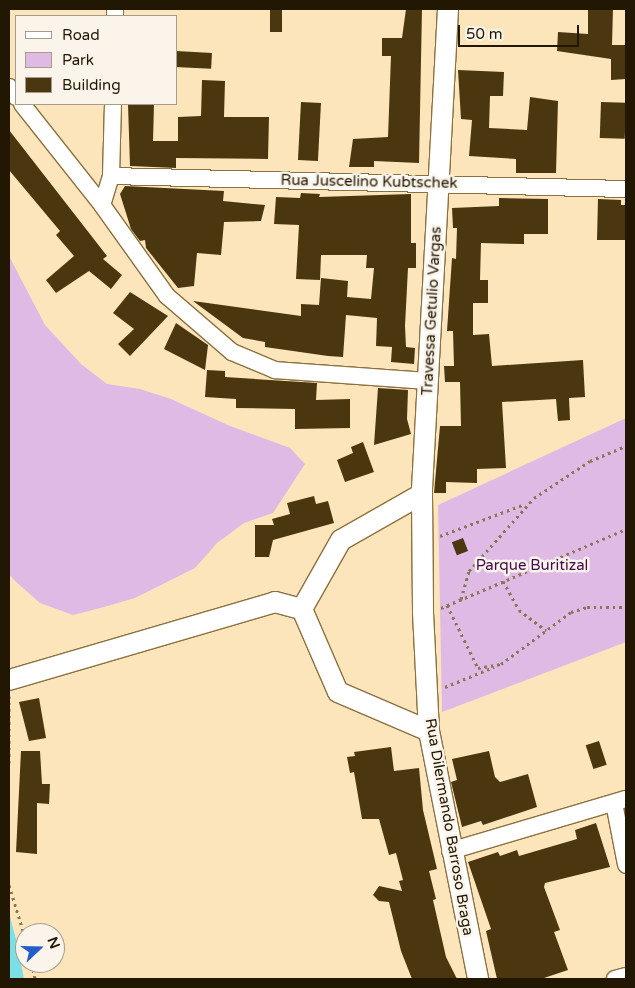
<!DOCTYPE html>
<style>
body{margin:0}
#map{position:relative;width:635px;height:988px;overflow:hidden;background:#fde5bb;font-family:"Varela Round",sans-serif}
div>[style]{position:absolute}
.green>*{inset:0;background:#debae5}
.water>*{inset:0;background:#7bdfe6}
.building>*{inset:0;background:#4a360f;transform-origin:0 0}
.path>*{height:3px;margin-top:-1.5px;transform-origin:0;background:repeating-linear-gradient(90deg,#877657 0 2.5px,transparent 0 6.5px)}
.roads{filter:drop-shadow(1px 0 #8c713f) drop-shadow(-1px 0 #8c713f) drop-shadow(0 1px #8c713f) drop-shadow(0 -1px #8c713f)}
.minor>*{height:16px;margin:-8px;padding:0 8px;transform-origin:8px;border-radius:8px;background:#fff}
.tertiary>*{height:20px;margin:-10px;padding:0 10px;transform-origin:10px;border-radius:10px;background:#fff}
span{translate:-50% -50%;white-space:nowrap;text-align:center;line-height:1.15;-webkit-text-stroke:5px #faf4ea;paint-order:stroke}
.street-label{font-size:15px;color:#221703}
.park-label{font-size:15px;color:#45094f}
.frame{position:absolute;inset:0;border:10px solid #221703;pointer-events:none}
.legend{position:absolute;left:15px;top:15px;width:162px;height:90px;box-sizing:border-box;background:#faf4ea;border:1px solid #a49c8e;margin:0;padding:6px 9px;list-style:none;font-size:15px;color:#221703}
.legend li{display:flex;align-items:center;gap:10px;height:25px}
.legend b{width:25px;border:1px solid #a49c8e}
.north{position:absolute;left:15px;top:923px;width:50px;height:50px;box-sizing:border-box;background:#faf4ea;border:1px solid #a49c8e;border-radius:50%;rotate:69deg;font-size:14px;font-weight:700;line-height:20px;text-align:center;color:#221703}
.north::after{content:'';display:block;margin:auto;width:18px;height:22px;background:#225dca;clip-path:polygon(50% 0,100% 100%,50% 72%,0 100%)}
.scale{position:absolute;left:458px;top:25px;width:121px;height:22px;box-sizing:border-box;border:2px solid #221703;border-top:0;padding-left:6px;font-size:15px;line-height:18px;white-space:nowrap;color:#221703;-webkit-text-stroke:4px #faf4ea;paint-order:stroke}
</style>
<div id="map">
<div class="green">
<div style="clip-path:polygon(9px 256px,45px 325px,81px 364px,107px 384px,140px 389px,171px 399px,230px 426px,290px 448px,305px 464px,273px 513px,244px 523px,217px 543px,195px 568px,135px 598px,104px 607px,73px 615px,40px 603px,15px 581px,9px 574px)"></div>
<div style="clip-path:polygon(626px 418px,626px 642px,442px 712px,438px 505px)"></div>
</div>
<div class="water">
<div style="clip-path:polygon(9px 913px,17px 943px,24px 979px,9px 979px)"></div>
</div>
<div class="building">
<div style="left:270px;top:9px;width:12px;height:23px"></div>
<div style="clip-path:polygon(406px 9px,422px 9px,419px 163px,374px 161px,374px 167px,349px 167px,353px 139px,388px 137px,391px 56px,382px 56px,382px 38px,402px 38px)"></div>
<div style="clip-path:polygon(588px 9px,613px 9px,612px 45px,626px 45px,626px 79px,611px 80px,611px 59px,557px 51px,558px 32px,588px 34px)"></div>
<div style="left:176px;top:51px;width:36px;height:16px;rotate:3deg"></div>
<div style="clip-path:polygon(458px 70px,504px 72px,503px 96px,490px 96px,489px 128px,527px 130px,530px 97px,558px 101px,556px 173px,516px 173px,516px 159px,469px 156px,472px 120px,461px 119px)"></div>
<div style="clip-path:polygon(202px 80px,225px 81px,224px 117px,269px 117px,268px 159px,176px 158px,176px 168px,130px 166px,128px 104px,154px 104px,153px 141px,178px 141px,178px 117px,201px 116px)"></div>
<div style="left:301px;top:102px;width:20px;height:58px;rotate:3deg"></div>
<div style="left:601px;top:102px;width:25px;height:36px;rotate:2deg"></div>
<div style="clip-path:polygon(9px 130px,107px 256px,103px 259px,122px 275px,111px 289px,89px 271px,56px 293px,46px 280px,74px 256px,56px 235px,60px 231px,9px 170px)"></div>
<div style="clip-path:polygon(125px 186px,224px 191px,223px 201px,265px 205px,261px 221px,224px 222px,221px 255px,197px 253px,194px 286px,178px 288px,146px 248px,145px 240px,140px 241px,131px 229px,120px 194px)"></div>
<div style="clip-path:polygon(301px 193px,320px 194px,319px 197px,411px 194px,411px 243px,416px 243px,416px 268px,408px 268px,405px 326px,406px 347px,415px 348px,414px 364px,391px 362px,392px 347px,376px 346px,377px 318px,346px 315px,343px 357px,328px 356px,265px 347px,265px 342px,243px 338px,193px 301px,301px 316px,301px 304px,319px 305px,321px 278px,348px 281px,347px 297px,371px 299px,374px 268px,366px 268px,367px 255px,321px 255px,320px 280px,296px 279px,299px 225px,274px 224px,276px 197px,300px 198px)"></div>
<div style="clip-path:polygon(499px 198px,548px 199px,548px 234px,524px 234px,524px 244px,481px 243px,480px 280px,488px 280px,488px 303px,473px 303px,473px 335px,489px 334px,492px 366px,583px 360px,585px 397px,569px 398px,570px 420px,558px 421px,556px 399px,502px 402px,506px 468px,477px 469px,477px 483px,446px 482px,446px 493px,434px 493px,440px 426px,461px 426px,460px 382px,445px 382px,444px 366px,454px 366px,453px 331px,447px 331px,452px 258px,456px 259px,457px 228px,453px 228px,452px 208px,499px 206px)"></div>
<div style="clip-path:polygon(598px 199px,621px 200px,621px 205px,626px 205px,626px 240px,597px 240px)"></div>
<div style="clip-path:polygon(130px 292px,168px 316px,130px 356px,118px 344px,134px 329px,113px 313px)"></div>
<div style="clip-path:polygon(176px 323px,208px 345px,205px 370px,164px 349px)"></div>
<div style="clip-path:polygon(207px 370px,225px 371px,225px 377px,317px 383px,316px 400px,350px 399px,350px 428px,295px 429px,295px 409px,236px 408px,236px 399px,205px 397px)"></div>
<div style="clip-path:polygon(378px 388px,408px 390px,407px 419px,411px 434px,374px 445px)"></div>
<div style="clip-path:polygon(363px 442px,374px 472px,345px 482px,337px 460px,353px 453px,351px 447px)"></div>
<div style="clip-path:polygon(314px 496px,316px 504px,328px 501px,334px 523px,273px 540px,269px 557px,255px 557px,255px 525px,274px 525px,272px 519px,290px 514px,287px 503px)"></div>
<div style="left:463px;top:538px;width:14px;height:12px;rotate:69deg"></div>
<div style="clip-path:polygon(39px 698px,46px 738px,29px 741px,19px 702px)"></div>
<div style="left:599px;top:741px;width:25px;height:14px;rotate:72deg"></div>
<div style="clip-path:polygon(391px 747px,394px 771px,419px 768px,423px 810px,437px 869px,429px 871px,436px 899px,433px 900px,446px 957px,457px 979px,412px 979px,401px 951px,389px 902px,379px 901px,373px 895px,379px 886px,402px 891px,399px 881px,403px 880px,396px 853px,389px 855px,379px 819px,362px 819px,354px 772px,350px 773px,347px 757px,355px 756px,354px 752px)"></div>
<div style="clip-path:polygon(21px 751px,40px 751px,42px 784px,50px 784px,49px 804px,37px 803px,37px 854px,16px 852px)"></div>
<div style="clip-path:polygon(489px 751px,495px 777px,500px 782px,528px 774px,537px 807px,483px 825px,481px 821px,462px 827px,451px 782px,457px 780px,452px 759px)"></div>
<div style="clip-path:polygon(596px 823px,610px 867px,545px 883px,544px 887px,560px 930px,554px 932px,568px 970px,541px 979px,497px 979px,486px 931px,491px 929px,468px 862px,498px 852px,500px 856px,517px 850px,519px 856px,577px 839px,575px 830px)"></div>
</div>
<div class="path">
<div style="left:440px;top:536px;width:91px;rotate:-20.6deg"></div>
<div style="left:503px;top:581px;width:33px;rotate:61deg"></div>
<div style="left:519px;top:610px;width:34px;rotate:37deg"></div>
<div style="left:461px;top:599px;width:29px;rotate:-74deg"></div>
<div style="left:469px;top:571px;width:98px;rotate:-48.3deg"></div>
<div style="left:534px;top:498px;width:67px;rotate:-33.5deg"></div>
<div style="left:590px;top:461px;width:39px;rotate:-23deg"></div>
<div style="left:447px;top:605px;width:70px;rotate:63.8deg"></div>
<div style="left:478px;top:668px;width:23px;rotate:-10deg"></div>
<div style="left:501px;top:664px;width:87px;rotate:-36.6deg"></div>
<div style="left:571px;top:612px;width:17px;rotate:-17deg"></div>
<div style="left:587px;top:607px;width:39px"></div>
<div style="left:441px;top:608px;width:201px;rotate:-23.1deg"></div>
<div style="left:445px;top:687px;width:53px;rotate:-22.2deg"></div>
<div style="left:9px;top:763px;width:67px;rotate:-90deg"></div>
<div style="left:9px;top:885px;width:54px;rotate:72.9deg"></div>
<div style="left:32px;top:963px;width:16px;rotate:79deg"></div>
</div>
<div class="roads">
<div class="minor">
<div style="left:115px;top:16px;width:7px;rotate:-90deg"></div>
<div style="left:9px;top:87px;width:12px;rotate:55deg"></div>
<div style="left:22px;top:104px;width:129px;rotate:51.6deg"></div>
<div style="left:113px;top:104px;width:72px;rotate:91.6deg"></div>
<div style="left:111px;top:176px;width:30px;rotate:107deg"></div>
<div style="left:102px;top:205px;width:112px;rotate:54.5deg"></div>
<div style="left:167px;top:296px;width:86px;rotate:40.7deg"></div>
<div style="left:232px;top:352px;width:47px;rotate:22.7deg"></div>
<div style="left:275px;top:370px;width:152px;rotate:4.1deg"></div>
<div style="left:111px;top:176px;width:515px;rotate:1.45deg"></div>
<div style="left:614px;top:803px;width:63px;rotate:79deg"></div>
<div style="left:450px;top:851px;width:184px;rotate:-16.5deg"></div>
<div style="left:615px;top:979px;width:11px;rotate:-15deg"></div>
</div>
<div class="tertiary">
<div style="left:448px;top:9px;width:486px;rotate:93.1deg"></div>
<div style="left:422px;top:494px;width:119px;rotate:89.5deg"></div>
<div style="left:423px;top:613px;width:118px;rotate:87.1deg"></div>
<div style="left:429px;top:731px;width:253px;rotate:78.8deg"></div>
<div style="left:422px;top:494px;width:93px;rotate:150.4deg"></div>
<div style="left:341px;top:540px;width:79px;rotate:119.5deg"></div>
<div style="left:302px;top:609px;width:90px;rotate:66.6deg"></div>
<div style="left:338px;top:692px;width:99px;rotate:23.2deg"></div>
<div style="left:9px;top:680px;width:277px;rotate:-16.3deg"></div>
<div style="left:275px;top:602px;width:28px;rotate:15deg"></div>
</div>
</div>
<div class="street-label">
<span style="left:369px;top:182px;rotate:1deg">Rua Juscelino Kubtschek</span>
<span style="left:432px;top:311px;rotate:-87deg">Travessa Getulio Vargas</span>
<span style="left:449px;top:827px;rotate:80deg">Rua Dilermando Barroso Braga</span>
</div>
<div class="park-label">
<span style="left:532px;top:566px">Parque Buritizal</span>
</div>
<div class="frame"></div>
<ul class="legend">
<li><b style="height:6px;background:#fff"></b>Road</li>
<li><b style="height:14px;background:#debae5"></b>Park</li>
<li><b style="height:14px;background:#4a360f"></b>Building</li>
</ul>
<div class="north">N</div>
<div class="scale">50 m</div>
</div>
